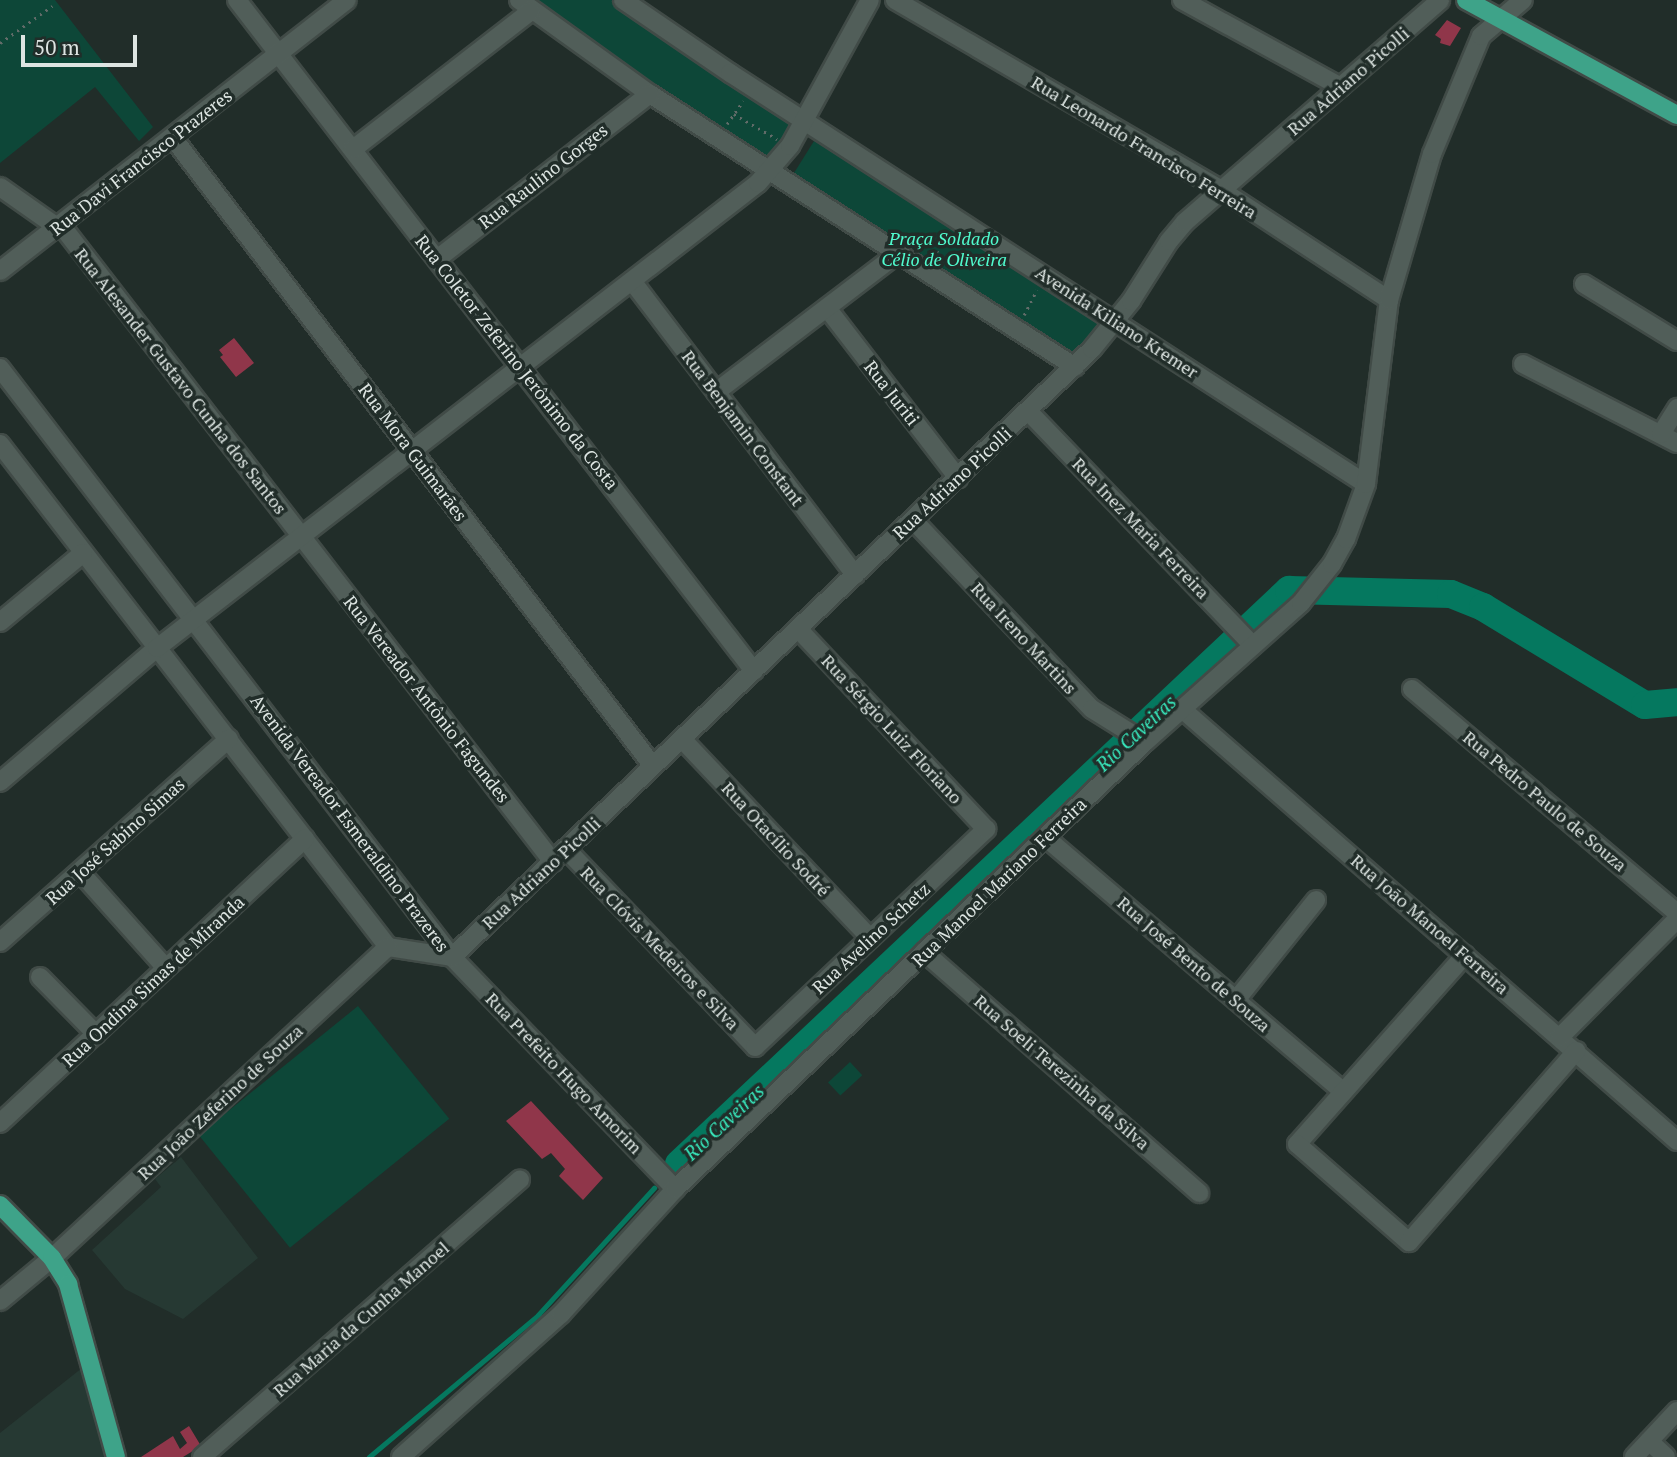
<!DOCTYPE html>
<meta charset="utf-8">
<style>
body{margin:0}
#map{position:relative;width:1677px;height:1457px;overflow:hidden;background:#212d29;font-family:"PT Serif",serif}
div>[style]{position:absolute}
.built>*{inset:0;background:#263933}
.green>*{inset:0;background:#0d4738;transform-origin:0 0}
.stream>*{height:4.5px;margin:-2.25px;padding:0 2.25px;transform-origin:2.25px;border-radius:2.25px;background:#05785f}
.river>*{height:28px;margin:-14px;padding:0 14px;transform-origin:14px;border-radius:14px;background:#05785f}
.building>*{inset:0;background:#90364a}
.path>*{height:2.5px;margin-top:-1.25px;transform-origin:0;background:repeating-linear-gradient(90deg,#626c69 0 2px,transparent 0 7px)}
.roads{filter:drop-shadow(2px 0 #414b47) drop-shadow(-2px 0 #414b47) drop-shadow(0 2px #414b47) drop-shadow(0 -2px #414b47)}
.minor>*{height:18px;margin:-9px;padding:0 9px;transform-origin:9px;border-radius:9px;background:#515e59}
.major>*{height:18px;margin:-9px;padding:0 9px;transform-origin:9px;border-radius:9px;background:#3ea389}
span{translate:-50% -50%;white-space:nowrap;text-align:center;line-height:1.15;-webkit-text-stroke:7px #212d29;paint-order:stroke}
.street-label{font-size:18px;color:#dde5e2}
.park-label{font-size:18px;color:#50fbce;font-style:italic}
.water-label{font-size:19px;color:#38ebbf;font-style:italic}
.scale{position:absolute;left:21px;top:35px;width:116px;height:32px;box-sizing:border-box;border:4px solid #dde5e2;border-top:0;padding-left:9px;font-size:21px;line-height:24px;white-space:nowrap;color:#dde5e2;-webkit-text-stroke:5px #212d29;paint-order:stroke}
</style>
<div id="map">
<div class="built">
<div style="clip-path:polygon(181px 1157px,258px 1258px,183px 1319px,125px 1289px,92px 1250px,161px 1187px,155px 1179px)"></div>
<div style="clip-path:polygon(82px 1368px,107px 1457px,0 1457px,0 1433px)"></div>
</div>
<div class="green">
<div style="clip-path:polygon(0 0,55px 0,153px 127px,139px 141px,95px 87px,0 163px)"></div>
<div style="clip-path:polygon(532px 0,612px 0,793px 121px,769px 162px,586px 41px)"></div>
<div style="left:814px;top:141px;width:343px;height:43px;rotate:32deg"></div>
<div style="left:358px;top:1006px;width:145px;height:205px;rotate:51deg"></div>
<div style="left:850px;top:1062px;width:18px;height:30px;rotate:47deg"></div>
</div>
<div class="stream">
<div style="left:369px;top:1457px;width:221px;rotate:-40deg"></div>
<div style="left:538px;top:1315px;width:172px;rotate:-47.6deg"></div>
</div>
<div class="river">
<div style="left:679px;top:1164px;width:838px;rotate:-43.26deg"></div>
<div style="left:1289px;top:590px;width:162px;rotate:1.4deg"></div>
<div style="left:1451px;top:594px;width:35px;rotate:22deg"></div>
<div style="left:1483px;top:607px;width:189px;rotate:31.2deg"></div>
<div style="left:1645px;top:705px;width:32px;rotate:-5deg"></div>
</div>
<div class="building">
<div style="clip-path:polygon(1447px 20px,1461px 28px,1450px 46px,1440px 43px,1441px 39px,1435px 35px)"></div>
<div style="clip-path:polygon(234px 338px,254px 363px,236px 377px,220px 357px,223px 355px,219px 350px)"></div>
<div style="clip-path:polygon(531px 1101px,603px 1178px,583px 1200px,559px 1176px,565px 1169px,551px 1153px,542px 1159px,506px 1121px)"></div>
<div style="clip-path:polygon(189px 1426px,201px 1446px,183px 1457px,141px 1457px,173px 1436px,180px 1449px,187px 1443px,180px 1432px)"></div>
</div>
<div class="path">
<div style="left:0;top:43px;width:64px;rotate:-35.4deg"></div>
<div style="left:734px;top:114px;width:50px;rotate:30.2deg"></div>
<div style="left:727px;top:124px;width:28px;rotate:-55deg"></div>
<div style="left:934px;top:259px;width:15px;rotate:-70deg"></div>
<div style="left:939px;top:245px;width:17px;rotate:-50deg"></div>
<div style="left:1024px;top:315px;width:28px;rotate:-63deg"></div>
</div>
<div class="roads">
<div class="minor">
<div style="left:237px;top:0;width:847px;rotate:52.39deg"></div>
<div style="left:519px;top:0;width:161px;rotate:35.7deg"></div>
<div style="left:650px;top:94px;width:505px;rotate:32.71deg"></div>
<div style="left:623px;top:0;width:130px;rotate:34.3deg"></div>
<div style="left:730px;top:73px;width:757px;rotate:32.87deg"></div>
<div style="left:895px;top:0;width:377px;rotate:30.2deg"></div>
<div style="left:1221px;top:190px;width:201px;rotate:33.2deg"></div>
<div style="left:1182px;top:0;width:181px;rotate:28.7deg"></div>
<div style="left:173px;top:138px;width:790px;rotate:52.61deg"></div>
<div style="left:353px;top:149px;width:225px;rotate:-37.8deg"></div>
<div style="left:0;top:187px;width:70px;rotate:35.1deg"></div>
<div style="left:61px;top:225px;width:805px;rotate:52.32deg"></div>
<div style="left:437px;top:259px;width:269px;rotate:-37.8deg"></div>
<div style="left:0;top:271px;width:440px;rotate:-38deg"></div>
<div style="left:632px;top:281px;width:369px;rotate:52.8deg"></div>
<div style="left:1584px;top:284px;width:109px;rotate:31.5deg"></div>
<div style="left:827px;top:308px;width:215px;rotate:52.4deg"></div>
<div style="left:1523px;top:364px;width:173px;rotate:27.2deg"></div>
<div style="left:0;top:368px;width:742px;rotate:52.5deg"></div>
<div style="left:452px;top:957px;width:322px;rotate:46.1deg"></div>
<div style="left:716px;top:392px;width:228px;rotate:-37.3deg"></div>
<div style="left:1028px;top:411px;width:325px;rotate:46.2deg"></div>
<div style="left:1661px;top:434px;width:31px;rotate:-58deg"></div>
<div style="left:0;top:444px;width:635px;rotate:52.35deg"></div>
<div style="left:388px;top:947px;width:65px;rotate:8.9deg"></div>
<div style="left:913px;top:520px;width:260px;rotate:46.6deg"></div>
<div style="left:1092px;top:709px;width:62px;rotate:31.9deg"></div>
<div style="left:0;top:622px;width:108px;rotate:-39.7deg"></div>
<div style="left:1412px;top:689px;width:347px;rotate:40.2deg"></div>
<div style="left:1182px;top:709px;width:657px;rotate:41.11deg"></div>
<div style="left:682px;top:739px;width:274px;rotate:46.6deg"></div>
<div style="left:0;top:782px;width:206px;rotate:-40.5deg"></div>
<div style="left:157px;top:648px;width:760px;rotate:-37.73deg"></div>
<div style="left:758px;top:183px;width:49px;rotate:-49.1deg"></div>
<div style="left:790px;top:146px;width:166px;rotate:-61.3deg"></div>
<div style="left:1045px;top:837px;width:391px;rotate:40.5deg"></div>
<div style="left:566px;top:849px;width:274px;rotate:46.3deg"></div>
<div style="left:755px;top:1047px;width:318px;rotate:-43.3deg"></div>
<div style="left:986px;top:829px;width:274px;rotate:-133.2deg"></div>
<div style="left:81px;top:873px;width:127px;rotate:48.2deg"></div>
<div style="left:0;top:942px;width:306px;rotate:-41.6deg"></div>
<div style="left:924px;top:952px;width:366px;rotate:41.2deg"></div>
<div style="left:1465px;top:955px;width:253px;rotate:131.6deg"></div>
<div style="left:1297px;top:1144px;width:149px;rotate:41.2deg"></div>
<div style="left:1409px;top:1242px;width:254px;rotate:-48.8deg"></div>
<div style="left:452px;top:957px;width:883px;rotate:-43.53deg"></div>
<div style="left:1092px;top:349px;width:62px;rotate:-50.9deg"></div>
<div style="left:1131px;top:301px;width:71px;rotate:-57.7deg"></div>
<div style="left:1169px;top:241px;width:25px;rotate:-50deg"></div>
<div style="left:1185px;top:222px;width:338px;rotate:-41deg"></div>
<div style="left:40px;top:977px;width:80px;rotate:45.5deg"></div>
<div style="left:1236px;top:1000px;width:128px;rotate:-51.3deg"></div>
<div style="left:1560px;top:1037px;width:166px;rotate:-45.2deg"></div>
<div style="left:0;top:1123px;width:417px;rotate:-43deg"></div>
<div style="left:0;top:1301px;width:67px;rotate:-39.6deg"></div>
<div style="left:52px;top:1258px;width:458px;rotate:-42.8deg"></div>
<div style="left:1649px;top:1441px;width:23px;rotate:43deg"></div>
<div style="left:202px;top:1457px;width:422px;rotate:-41.1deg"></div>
<div style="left:401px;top:1457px;width:215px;rotate:-41.8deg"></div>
<div style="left:561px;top:1314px;width:169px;rotate:-47.6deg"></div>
<div style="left:675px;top:1189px;width:649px;rotate:-43.56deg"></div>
<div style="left:1145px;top:742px;width:209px;rotate:-41.7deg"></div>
<div style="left:1301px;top:603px;width:50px;rotate:-51.5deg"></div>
<div style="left:1332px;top:564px;width:29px;rotate:-61deg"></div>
<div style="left:1346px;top:539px;width:59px;rotate:-70deg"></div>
<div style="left:1366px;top:484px;width:185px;rotate:-82.9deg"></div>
<div style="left:1389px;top:300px;width:152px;rotate:-73.6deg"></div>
<div style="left:1432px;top:154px;width:128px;rotate:-67.4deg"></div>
<div style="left:1481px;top:36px;width:55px;rotate:-40.6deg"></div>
<div style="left:1634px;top:1457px;width:63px;rotate:-46.9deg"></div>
</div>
<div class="major">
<div style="left:1466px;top:0;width:240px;rotate:28.6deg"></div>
<div style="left:0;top:1205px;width:74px;rotate:45.5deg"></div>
<div style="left:52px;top:1258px;width:31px;rotate:58deg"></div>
<div style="left:68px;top:1284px;width:180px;rotate:74.5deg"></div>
</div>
</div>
<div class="street-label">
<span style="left:1348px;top:81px;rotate:-41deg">Rua Adriano Picolli</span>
<span style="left:1144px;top:147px;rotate:31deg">Rua Leonardo Francisco Ferreira</span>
<span style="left:141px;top:162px;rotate:-38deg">Rua Davi Francisco Prazeres</span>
<span style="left:543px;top:176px;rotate:-38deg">Rua Raulino Gorges</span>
<span style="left:1117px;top:322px;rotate:33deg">Avenida Kiliano Kremer</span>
<span style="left:517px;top:362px;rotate:52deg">Rua Coletor Zeferino Jerônimo da Costa</span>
<span style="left:181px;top:381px;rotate:52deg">Rua Alesander Gustavo Cunha dos Santos</span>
<span style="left:892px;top:393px;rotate:52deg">Rua Juriti</span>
<span style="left:743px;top:428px;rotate:53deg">Rua Benjamin Constant</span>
<span style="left:413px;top:452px;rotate:53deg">Rua Mora Guimarães</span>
<span style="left:952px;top:483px;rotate:-43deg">Rua Adriano Picolli</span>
<span style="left:1141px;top:528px;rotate:46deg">Rua Inez Maria Ferreira</span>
<span style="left:1024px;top:638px;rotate:47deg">Rua Ireno Martins</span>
<span style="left:427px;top:699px;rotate:52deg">Rua Vereador Antônio Fagundes</span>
<span style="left:892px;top:729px;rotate:47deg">Rua Sérgio Luiz Floriano</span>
<span style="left:1545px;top:801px;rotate:40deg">Rua Pedro Paulo de Souza</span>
<span style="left:350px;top:823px;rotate:53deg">Avenida Vereador Esmeraldino Prazeres</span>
<span style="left:776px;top:839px;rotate:47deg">Rua Otacílio Sodré</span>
<span style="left:115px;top:841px;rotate:-42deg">Rua José Sabino Simas</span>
<span style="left:541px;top:873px;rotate:-43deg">Rua Adriano Picolli</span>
<span style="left:999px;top:882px;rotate:-44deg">Rua Manoel Mariano Ferreira</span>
<span style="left:1430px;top:924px;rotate:41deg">Rua João Manoel Ferreira</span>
<span style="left:871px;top:938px;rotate:-43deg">Rua Avelino Schetz</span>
<span style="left:660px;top:948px;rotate:46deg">Rua Clóvis Medeiros e Silva</span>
<span style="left:1194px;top:964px;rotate:41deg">Rua José Bento de Souza</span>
<span style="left:153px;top:981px;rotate:-43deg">Rua Ondina Simas de Miranda</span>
<span style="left:1062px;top:1072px;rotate:41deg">Rua Soeli Terezinha da Silva</span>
<span style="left:564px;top:1073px;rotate:46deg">Rua Prefeito Hugo Amorim</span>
<span style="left:220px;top:1102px;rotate:-43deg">Rua João Zeferino de Souza</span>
<span style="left:361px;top:1319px;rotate:-41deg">Rua Maria da Cunha Manoel</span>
</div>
<div class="park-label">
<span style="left:944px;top:249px">Praça Soldado<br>Célio de Oliveira</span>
</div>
<div class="water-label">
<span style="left:1136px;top:733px;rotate:-43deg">Rio Caveiras</span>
<span style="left:724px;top:1122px;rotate:-43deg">Rio Caveiras</span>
</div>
<div class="scale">50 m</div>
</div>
